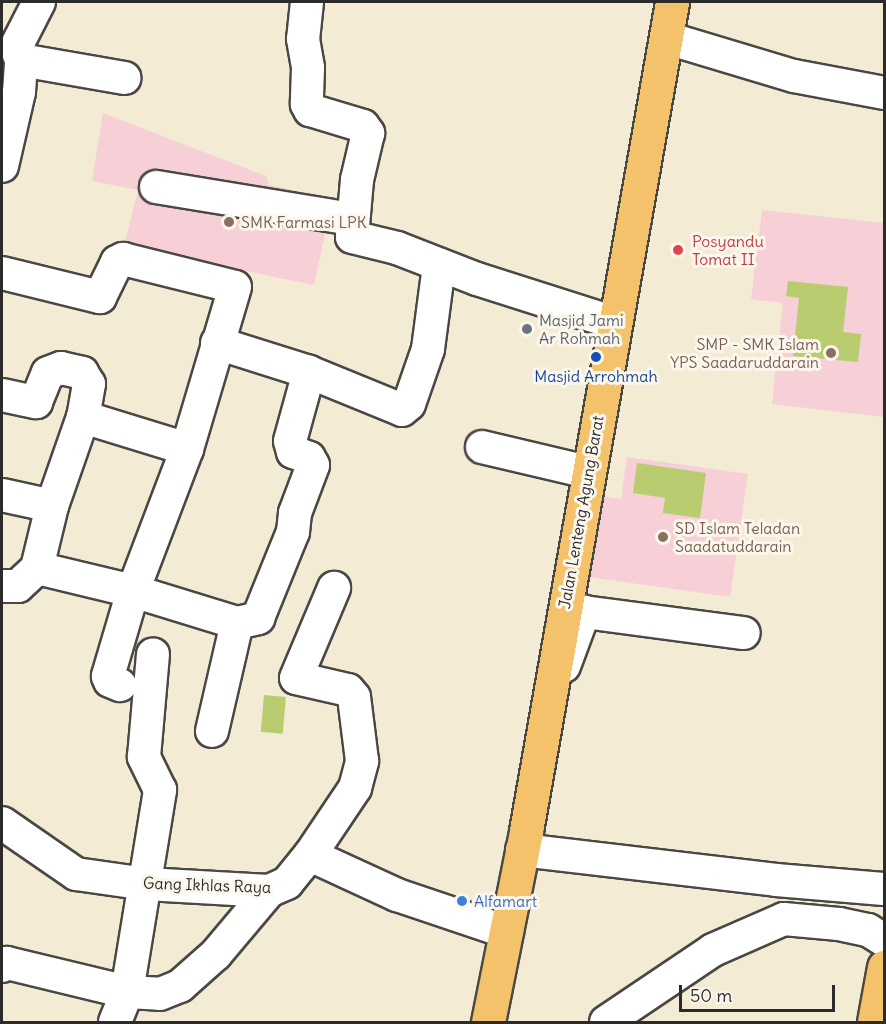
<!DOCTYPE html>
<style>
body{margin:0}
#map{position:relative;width:886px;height:1024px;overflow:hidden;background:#f4ebd5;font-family:Delius,sans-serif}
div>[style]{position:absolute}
.built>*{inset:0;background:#f6cfd7}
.green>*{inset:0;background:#b9cc6f;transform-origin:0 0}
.roads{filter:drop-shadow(2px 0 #494844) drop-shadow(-2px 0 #494844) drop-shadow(0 2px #494844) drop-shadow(0 -2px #494844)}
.minor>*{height:32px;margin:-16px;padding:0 16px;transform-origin:16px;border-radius:16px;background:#fff}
.major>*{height:33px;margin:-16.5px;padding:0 16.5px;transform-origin:16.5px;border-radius:16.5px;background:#f4c26a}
.dots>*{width:16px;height:16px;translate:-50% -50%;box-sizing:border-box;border:3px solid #fbf7ec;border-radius:50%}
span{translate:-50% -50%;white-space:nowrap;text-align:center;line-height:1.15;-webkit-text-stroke:6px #fbf7ec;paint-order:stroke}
.education-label{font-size:16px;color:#785e54}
.left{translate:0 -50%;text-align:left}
.right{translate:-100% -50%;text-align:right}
.health-label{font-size:16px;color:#be3a42}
.worship-label{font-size:16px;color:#5b616d}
.transit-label{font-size:16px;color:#164399}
.street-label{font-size:16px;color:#2b2b2b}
.shop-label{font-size:16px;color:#366cbe}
.frame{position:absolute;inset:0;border:3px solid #2b2b2b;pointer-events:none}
.scale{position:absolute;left:679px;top:985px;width:156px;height:27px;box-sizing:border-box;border:3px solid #2b2b2b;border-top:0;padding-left:8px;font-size:18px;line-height:21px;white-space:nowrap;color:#2b2b2b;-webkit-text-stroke:4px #fbf7ec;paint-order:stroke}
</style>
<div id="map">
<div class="built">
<div style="clip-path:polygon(103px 113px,266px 176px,269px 185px,333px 198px,314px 285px,124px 246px,138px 190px,92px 181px)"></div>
<div style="clip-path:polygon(762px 210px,884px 223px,884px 417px,772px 404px,783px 303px,751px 299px)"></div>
<div style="clip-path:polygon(627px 457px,748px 474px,730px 597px,582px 576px,594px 495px,621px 499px)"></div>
</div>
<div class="green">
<div style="clip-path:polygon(788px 281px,848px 287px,843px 332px,861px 334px,858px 362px,793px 356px,799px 298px,786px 296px)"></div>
<div style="clip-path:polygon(637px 463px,706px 473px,700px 518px,663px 513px,665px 498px,633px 493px)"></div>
<div style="left:264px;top:695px;width:22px;height:37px;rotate:5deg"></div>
</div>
<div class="roads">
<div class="minor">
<div style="left:39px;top:2px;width:51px;rotate:117.1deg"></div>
<div style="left:16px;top:47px;width:14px;rotate:69deg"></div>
<div style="left:21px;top:60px;width:105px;rotate:9.9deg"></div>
<div style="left:307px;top:2px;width:37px;rotate:96deg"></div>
<div style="left:303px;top:39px;width:29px;rotate:80deg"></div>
<div style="left:308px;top:68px;width:36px;rotate:92deg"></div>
<div style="left:307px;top:104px;width:7px;rotate:63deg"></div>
<div style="left:310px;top:110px;width:55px;rotate:16.8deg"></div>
<div style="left:363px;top:126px;width:9px;rotate:54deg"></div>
<div style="left:368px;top:133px;width:48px;rotate:103.2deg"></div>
<div style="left:357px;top:180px;width:57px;rotate:95deg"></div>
<div style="left:352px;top:237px;width:46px;rotate:13.7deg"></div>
<div style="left:397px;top:248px;width:86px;rotate:21.2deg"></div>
<div style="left:477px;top:279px;width:145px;rotate:17.7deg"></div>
<div style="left:667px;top:38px;width:133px;rotate:16.7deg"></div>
<div style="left:794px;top:76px;width:92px;rotate:10.7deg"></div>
<div style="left:2px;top:166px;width:76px;rotate:-77.1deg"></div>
<div style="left:19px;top:92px;width:32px;rotate:-86deg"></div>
<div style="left:156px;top:187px;width:199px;rotate:9.3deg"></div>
<div style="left:2px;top:273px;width:101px;rotate:13.8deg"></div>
<div style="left:100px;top:297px;width:39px;rotate:-64deg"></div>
<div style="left:117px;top:262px;width:7px;rotate:-27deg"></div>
<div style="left:123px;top:259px;width:115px;rotate:14deg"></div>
<div style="left:235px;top:287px;width:169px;rotate:106.5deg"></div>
<div style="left:187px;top:449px;width:152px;rotate:110.8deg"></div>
<div style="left:133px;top:591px;width:89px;rotate:106.4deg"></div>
<div style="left:108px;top:676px;width:5px;rotate:68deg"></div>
<div style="left:110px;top:681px;width:11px;rotate:22deg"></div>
<div style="left:217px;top:343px;width:96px;rotate:17.5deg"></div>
<div style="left:309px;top:372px;width:100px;rotate:22.2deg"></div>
<div style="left:402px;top:410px;width:9px;rotate:-41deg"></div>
<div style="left:409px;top:404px;width:58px;rotate:-70.9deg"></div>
<div style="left:428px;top:349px;width:85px;rotate:-82.5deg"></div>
<div style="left:2px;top:395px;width:35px;rotate:12deg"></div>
<div style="left:36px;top:402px;width:31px;rotate:-68deg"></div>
<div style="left:48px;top:373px;width:14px;rotate:-21deg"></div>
<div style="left:61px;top:368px;width:22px;rotate:13deg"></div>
<div style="left:82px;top:373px;width:13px;rotate:58deg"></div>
<div style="left:89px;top:384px;width:34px;rotate:100deg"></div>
<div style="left:83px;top:417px;width:94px;rotate:109.2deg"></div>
<div style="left:52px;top:506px;width:64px;rotate:103.6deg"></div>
<div style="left:37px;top:568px;width:99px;rotate:13.5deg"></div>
<div style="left:133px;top:591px;width:109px;rotate:17.1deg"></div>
<div style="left:83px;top:417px;width:109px;rotate:17.1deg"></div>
<div style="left:482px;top:447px;width:109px;rotate:13.3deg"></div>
<div style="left:2px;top:495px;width:51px;rotate:12.4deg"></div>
<div style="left:2px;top:586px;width:16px"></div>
<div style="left:18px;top:586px;width:26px;rotate:-43deg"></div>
<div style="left:564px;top:666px;width:58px;rotate:-69.7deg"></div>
<div style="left:584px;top:612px;width:161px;rotate:7.5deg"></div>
<div style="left:212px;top:731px;width:111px;rotate:-77deg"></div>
<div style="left:237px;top:623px;width:22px;rotate:-13deg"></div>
<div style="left:258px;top:618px;width:93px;rotate:-67.9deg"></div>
<div style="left:293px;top:532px;width:19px;rotate:-84deg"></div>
<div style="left:295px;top:513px;width:51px;rotate:-69.4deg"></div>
<div style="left:313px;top:465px;width:8px;rotate:-120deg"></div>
<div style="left:309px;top:458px;width:17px;rotate:-159deg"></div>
<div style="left:293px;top:452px;width:11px;rotate:-105deg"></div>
<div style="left:290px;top:441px;width:72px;rotate:-74.6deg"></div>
<div style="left:2px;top:823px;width:90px;rotate:34.6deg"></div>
<div style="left:76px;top:874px;width:71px;rotate:8.1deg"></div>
<div style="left:146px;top:884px;width:123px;rotate:3.3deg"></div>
<div style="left:269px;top:891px;width:20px;rotate:-24deg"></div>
<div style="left:287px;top:883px;width:36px;rotate:-51deg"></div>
<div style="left:310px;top:855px;width:96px;rotate:24.7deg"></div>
<div style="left:397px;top:895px;width:116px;rotate:18.6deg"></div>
<div style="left:522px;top:850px;width:256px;rotate:6.7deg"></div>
<div style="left:776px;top:880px;width:108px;rotate:4.8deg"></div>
<div style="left:310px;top:855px;width:81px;rotate:-56.1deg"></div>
<div style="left:355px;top:788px;width:28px;rotate:-75deg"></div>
<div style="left:362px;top:761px;width:64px;rotate:-97.1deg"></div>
<div style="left:354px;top:697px;width:9px;rotate:-131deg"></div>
<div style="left:348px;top:690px;width:53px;rotate:-167deg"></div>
<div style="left:296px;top:678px;width:98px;rotate:-67.1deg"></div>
<div style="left:2px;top:966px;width:6px;rotate:-31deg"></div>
<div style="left:7px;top:963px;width:123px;rotate:13.6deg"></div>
<div style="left:127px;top:992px;width:205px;rotate:-80.7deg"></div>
<div style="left:160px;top:790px;width:37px;rotate:-116deg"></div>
<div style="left:144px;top:757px;width:103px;rotate:-85deg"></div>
<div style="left:115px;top:1022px;width:32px;rotate:-68deg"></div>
<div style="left:127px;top:992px;width:33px;rotate:3deg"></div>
<div style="left:160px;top:994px;width:22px;rotate:-22deg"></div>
<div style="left:180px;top:986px;width:48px;rotate:-41.6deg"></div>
<div style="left:216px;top:954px;width:82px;rotate:-49.9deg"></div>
<div style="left:606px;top:1022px;width:129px;rotate:-33.9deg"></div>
<div style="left:713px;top:950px;width:77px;rotate:-23.6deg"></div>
<div style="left:784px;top:919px;width:55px;rotate:5.2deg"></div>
<div style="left:839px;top:924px;width:30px;rotate:12deg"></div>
<div style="left:868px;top:930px;width:19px;rotate:32deg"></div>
</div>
<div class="major">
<div style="left:488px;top:1022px;width:195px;rotate:-78.7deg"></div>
<div style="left:526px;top:831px;width:842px;rotate:-80.01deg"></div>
<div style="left:874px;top:1022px;width:56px;rotate:-79.7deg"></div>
</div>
</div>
<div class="dots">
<div style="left:229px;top:222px;background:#8d6e63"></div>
<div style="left:678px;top:250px;background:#e0444e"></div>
<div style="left:527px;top:329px;background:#6b7280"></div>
<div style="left:831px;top:353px;background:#8d6e63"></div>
<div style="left:596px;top:357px;background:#1a4fb4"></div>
<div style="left:663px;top:537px;background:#8d6e63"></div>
<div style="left:462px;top:901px;background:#3f7fe0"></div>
</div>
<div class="education-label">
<span class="left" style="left:241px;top:222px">SMK Farmasi LPK</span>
<span class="right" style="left:819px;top:353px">SMP - SMK Islam<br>YPS Saadaruddarain</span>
<span class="left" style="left:675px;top:537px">SD Islam Teladan<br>Saadatuddarain</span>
</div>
<div class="health-label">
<span class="left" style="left:692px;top:250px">Posyandu<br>Tomat II</span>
</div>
<div class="worship-label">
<span class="left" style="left:539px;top:329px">Masjid Jami<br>Ar Rohmah</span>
</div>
<div class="transit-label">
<span style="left:596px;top:376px">Masjid Arrohmah</span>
</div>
<div class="street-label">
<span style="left:581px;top:512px;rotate:-80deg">Jalan Lenteng Agung Barat</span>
<span style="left:207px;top:885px;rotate:2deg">Gang Ikhlas Raya</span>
</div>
<div class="shop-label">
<span class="left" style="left:474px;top:901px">Alfamart</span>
</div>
<div class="frame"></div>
<div class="scale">50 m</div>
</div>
